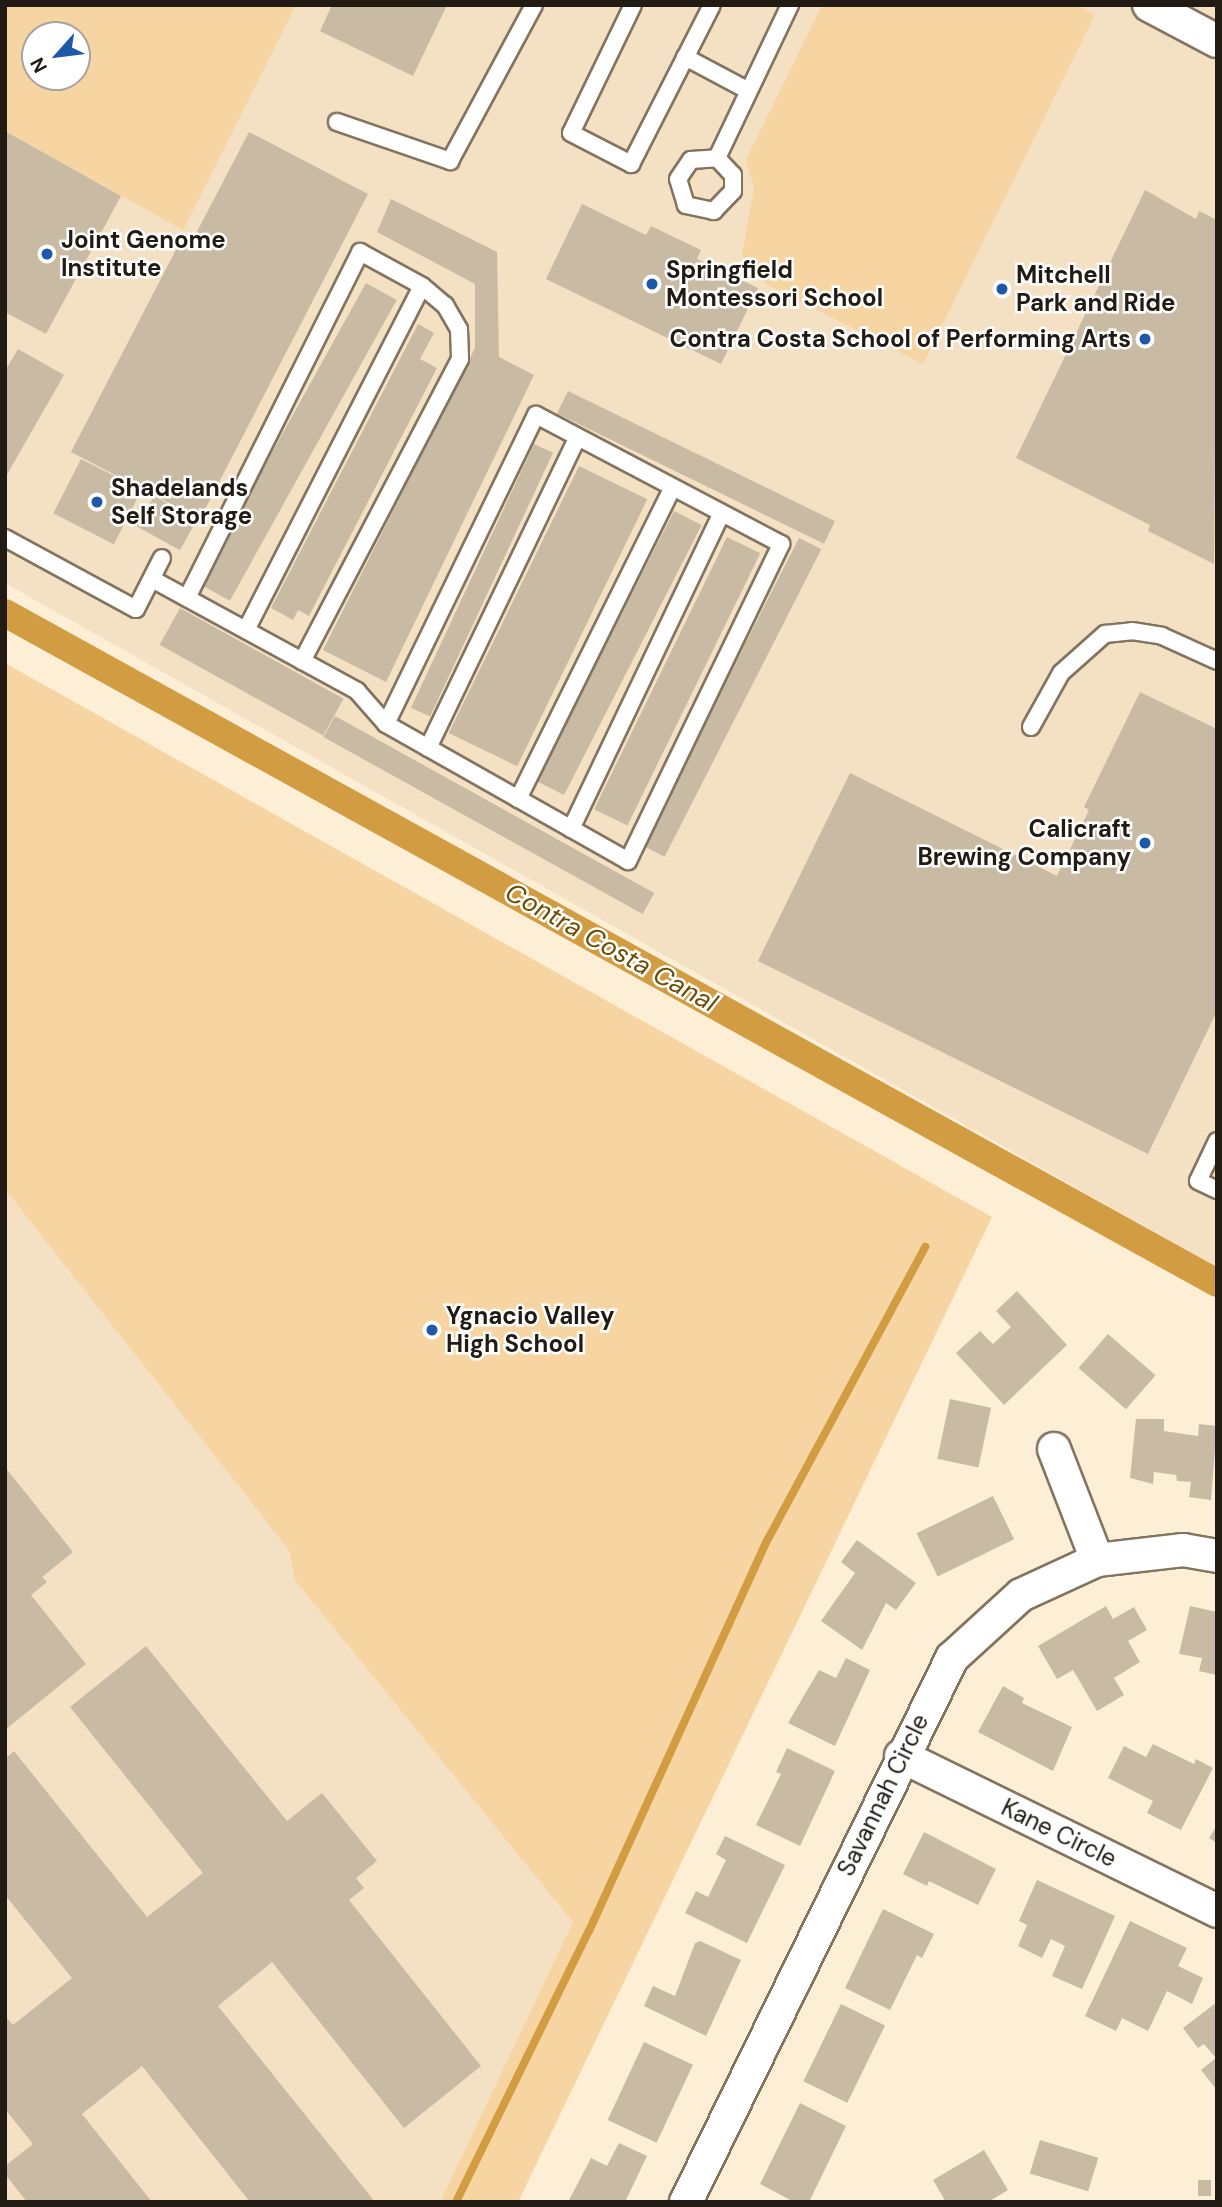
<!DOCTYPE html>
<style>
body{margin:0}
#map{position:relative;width:1222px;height:2207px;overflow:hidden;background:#fdeed6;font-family:"DM Sans",sans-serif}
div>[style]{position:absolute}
.built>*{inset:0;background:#f4e0c2}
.green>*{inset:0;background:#f6d5a2}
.stream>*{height:8px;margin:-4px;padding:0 4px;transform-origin:4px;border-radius:4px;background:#d19c42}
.canal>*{height:28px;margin:-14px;padding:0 14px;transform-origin:14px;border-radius:14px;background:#d19c42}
.building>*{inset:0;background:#c9baa4;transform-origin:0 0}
.roads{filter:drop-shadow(2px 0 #82745f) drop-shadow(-2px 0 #82745f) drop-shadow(0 2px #82745f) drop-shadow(0 -2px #82745f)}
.service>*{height:16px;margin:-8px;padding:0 8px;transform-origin:8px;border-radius:8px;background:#fff}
.minor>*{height:32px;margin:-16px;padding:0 16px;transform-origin:16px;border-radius:16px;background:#fff}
.dots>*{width:19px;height:19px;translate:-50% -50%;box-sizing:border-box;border:4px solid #fff;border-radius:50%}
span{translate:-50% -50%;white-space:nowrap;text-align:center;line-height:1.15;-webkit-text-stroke:5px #fff;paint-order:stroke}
.poi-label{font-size:24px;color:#211b13;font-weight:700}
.left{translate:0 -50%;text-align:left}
.right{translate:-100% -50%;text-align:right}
.street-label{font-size:24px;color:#211b13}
.water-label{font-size:26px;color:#6f4c02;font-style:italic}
.frame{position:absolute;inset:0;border:7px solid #211b13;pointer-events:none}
.north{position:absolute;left:21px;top:21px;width:70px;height:70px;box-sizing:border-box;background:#fff;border:2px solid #a6a4a1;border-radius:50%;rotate:242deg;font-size:19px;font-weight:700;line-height:28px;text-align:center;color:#211b13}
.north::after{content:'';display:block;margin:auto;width:24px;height:32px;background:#1e58aa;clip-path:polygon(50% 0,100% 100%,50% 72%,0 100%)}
</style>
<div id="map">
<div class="built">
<div style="clip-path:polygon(evenodd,5px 5px,1217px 5px,1217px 1267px,5px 583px,5px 5px,35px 35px,77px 35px,77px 77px,35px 77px,35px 35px)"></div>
<div style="clip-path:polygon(5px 663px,573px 1922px,440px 2202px,5px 2202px)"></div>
</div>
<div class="green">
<div style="clip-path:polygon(evenodd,5px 5px,296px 5px,183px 230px,5px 131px,5px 5px,35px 35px,77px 35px,77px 77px,35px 77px,35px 35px)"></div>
<div style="clip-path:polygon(822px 5px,1079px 5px,1095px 15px,923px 364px,768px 285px,751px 272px,742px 255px,754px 188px,746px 160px)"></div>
<div style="clip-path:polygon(5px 663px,992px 1217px,518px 2202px,440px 2202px,573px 1922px,295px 1580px,289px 1550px,5px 1189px)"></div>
</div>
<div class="stream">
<div style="left:456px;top:2202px;width:302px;rotate:-63.9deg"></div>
<div style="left:589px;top:1931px;width:431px;rotate:-65.5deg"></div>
<div style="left:768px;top:1539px;width:332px;rotate:-61.7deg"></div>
</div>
<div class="canal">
<div style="left:5px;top:613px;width:1385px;rotate:28.93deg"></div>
</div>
<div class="building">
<div style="clip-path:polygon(332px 5px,447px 5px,413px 76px,320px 31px)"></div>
<div style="clip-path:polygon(5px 131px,121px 196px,46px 334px,5px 312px)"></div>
<div style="clip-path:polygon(249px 132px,368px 194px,200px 519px,71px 452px,180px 242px,189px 247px)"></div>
<div style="clip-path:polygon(1145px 190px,1196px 219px,1199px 211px,1217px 220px,1214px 564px,1148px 531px,1150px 525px,1016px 458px)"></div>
<div style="clip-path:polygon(391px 199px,497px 252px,499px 357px,534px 375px,386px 682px,323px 650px,475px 348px,475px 284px,377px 232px)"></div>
<div style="clip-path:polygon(582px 204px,646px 235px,651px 226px,701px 250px,697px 259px,758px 288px,721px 364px,546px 279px)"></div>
<div style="left:366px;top:283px;width:35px;height:344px;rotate:29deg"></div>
<div style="clip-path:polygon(418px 324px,434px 333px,420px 359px,437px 368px,309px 616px,298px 610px,293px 620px,271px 608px)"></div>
<div style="clip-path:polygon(18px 349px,64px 375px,5px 478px,5px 371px)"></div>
<div style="left:568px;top:391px;width:297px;height:25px;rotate:26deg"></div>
<div style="left:534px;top:444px;width:21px;height:291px;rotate:25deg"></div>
<div style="left:81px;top:459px;width:68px;height:61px;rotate:27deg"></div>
<div style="left:579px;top:466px;width:76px;height:297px;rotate:26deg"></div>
<div style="left:154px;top:496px;width:49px;height:35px;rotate:29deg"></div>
<div style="left:674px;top:511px;width:31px;height:303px;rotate:27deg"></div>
<div style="left:727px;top:537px;width:37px;height:303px;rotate:26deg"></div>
<div style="left:799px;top:538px;width:25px;height:345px;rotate:27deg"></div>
<div style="left:180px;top:608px;width:187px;height:42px;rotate:29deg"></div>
<div style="clip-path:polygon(1140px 692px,1217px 729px,1217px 1011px,1148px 1154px,758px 961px,850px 773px,1057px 876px,1089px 810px,1084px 807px)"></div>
<div style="left:335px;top:716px;width:365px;height:24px;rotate:29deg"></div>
<div style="clip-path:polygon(1017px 1291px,1067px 1345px,1004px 1405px,956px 1353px,980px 1331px,993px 1344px,1011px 1327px,996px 1311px)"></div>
<div style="left:1108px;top:1334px;width:63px;height:45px;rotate:41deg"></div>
<div style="left:950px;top:1399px;width:42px;height:61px;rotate:12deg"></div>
<div style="clip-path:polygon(1136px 1419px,1164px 1419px,1164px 1431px,1198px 1436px,1199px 1424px,1217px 1426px,1211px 1500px,1189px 1497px,1191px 1482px,1177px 1481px,1176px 1475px,1154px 1472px,1153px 1484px,1130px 1478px)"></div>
<div style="clip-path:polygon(5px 1467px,73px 1552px,42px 1577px,47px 1582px,31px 1595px,86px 1664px,5px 1730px)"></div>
<div style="left:993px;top:1496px;width:48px;height:85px;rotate:64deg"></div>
<div style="clip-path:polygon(857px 1540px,916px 1583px,896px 1610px,886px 1603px,862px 1650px,821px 1621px,855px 1573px,841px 1562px)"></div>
<div style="clip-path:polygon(1106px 1606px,1113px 1619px,1134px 1607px,1147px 1630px,1128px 1641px,1140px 1662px,1114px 1678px,1124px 1695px,1097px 1711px,1073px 1670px,1057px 1679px,1038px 1646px)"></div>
<div style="clip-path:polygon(1190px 1606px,1217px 1612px,1217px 1675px,1199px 1671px,1202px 1658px,1179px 1654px)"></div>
<div style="clip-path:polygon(146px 1646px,287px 1821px,322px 1793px,377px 1861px,356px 1878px,364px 1888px,349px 1900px,481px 2066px,404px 2128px,272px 1962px,218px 2006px,375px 2202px,250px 2202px,142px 2066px,82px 2114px,152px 2202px,27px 2202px,5px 2174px,5px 2166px,33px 2144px,5px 2109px,5px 2016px,13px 2025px,72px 1978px,5px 1895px,5px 1759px,14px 1751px,147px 1917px,203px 1873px,70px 1707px)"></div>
<div style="clip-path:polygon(846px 1658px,870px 1670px,835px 1746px,788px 1723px,819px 1670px,836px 1678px)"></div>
<div style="clip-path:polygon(1003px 1686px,1024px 1698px,1022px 1703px,1072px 1727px,1053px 1771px,978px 1732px)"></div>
<div style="clip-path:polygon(1153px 1744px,1194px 1764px,1196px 1759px,1213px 1768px,1181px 1830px,1147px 1813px,1153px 1801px,1108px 1778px,1124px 1746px,1146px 1757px)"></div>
<div style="clip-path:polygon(787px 1748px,835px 1771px,800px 1846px,756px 1825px,781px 1774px,776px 1772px)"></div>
<div style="clip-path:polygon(1217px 1825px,1217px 1843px,1209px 1838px)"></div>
<div style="clip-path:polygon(924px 1832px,996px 1869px,978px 1905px,929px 1881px,927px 1886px,903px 1874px)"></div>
<div style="clip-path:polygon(725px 1836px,785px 1865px,747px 1943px,685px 1913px,696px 1891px,708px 1897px,726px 1860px,716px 1854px)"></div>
<div style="clip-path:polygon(1037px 1880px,1115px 1916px,1082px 1989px,1052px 1976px,1065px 1946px,1051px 1939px,1042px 1958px,1018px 1946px,1027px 1925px,1019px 1921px)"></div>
<div style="clip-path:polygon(883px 1909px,934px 1934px,922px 1958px,917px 1955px,890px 2010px,845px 1988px)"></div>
<div style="clip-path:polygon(1130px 1921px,1187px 1948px,1178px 1966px,1203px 1978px,1192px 2004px,1167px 1991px,1148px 2031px,1122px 2018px,1116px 2031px,1085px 2016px)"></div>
<div style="clip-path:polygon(700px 1941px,741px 1960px,706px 2036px,644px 2006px,653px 1986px,675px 1996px,695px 1943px)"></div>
<div style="clip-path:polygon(1217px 2002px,1217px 2090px,1201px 2070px,1216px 2058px,1204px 2044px,1198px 2048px,1183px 2028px)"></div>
<div style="left:841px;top:2004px;width:49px;height:86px;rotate:26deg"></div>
<div style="left:644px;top:2042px;width:54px;height:86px;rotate:25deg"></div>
<div style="clip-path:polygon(800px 2103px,846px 2126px,809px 2202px,794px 2202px,760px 2184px)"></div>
<div style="left:1040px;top:2140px;width:61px;height:35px;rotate:17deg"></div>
<div style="clip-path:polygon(619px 2143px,647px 2156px,625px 2202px,568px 2202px,591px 2158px,607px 2166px)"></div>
<div style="clip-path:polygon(984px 2150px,1008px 2190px,988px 2202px,946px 2202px,933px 2180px)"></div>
<div style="left:1198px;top:2180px;width:13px;height:16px"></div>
</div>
<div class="roads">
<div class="service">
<div style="left:633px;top:5px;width:142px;rotate:115.8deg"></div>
<div style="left:571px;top:133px;width:68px;rotate:27.3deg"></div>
<div style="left:631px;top:164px;width:178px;rotate:-63deg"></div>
<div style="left:685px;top:57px;width:72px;rotate:28deg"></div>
<div style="left:337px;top:122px;width:120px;rotate:19deg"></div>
<div style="left:450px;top:161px;width:177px;rotate:-61.7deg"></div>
<div style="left:717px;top:158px;width:23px;rotate:47deg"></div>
<div style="left:733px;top:175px;width:16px;rotate:90deg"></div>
<div style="left:733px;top:191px;width:28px;rotate:134deg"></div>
<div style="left:714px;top:211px;width:29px;rotate:-168deg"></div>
<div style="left:686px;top:205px;width:27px;rotate:-107deg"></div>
<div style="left:678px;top:179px;width:23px;rotate:-56deg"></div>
<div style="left:691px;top:160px;width:26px;rotate:-4deg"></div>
<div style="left:717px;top:158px;width:170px;rotate:-64.5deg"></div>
<div style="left:5px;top:538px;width:149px;rotate:28.5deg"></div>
<div style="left:136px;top:609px;width:57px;rotate:-63deg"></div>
<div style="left:152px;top:579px;width:234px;rotate:28.6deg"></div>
<div style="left:357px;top:691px;width:44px;rotate:48.7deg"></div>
<div style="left:386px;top:724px;width:278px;rotate:29.5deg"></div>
<div style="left:628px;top:861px;width:352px;rotate:-64.2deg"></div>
<div style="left:781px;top:544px;width:277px;rotate:-152.2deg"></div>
<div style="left:536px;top:415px;width:343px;rotate:115.9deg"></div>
<div style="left:187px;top:598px;width:387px;rotate:-63.4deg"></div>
<div style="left:360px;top:252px;width:71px;rotate:28.7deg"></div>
<div style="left:422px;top:286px;width:30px;rotate:40deg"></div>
<div style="left:445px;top:305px;width:28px;rotate:60deg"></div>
<div style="left:459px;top:329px;width:30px;rotate:88deg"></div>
<div style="left:460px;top:359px;width:341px;rotate:117.6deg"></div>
<div style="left:246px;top:630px;width:386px;rotate:-62.9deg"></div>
<div style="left:1031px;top:727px;width:62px;rotate:-60.9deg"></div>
<div style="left:1061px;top:673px;width:59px;rotate:-41.6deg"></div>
<div style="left:1105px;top:634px;width:27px;rotate:-6deg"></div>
<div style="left:1132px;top:631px;width:30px;rotate:9deg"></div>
<div style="left:1162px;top:636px;width:60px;rotate:24.4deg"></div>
<div style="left:428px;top:748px;width:345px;rotate:-64.3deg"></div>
<div style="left:518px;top:799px;width:348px;rotate:-63.6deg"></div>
<div style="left:571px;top:829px;width:350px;rotate:-64.5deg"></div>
<div style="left:1217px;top:1141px;width:44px;rotate:115.4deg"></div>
<div style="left:1198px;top:1181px;width:21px;rotate:25deg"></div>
</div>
<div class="minor">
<div style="left:1149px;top:5px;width:77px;rotate:27.9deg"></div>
<div style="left:1054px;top:1449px;width:119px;rotate:68.8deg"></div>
<div style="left:901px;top:1756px;width:352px;rotate:26.1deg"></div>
<div style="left:686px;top:2202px;width:606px;rotate:-63.94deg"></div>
<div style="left:952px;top:1658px;width:93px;rotate:-42.4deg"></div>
<div style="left:1021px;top:1595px;width:84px;rotate:-24.7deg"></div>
<div style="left:1097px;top:1560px;width:87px;rotate:-6.6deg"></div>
<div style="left:1183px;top:1550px;width:35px;rotate:10deg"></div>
</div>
</div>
<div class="dots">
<div style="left:47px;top:254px;background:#1e58aa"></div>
<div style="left:652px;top:284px;background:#1e58aa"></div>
<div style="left:1002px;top:289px;background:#1e58aa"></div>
<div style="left:1145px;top:339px;background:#1e58aa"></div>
<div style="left:97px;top:502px;background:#1e58aa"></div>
<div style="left:1145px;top:843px;background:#1e58aa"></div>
<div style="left:432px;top:1330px;background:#1e58aa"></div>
</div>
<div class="poi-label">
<span class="left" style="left:61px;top:254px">Joint Genome<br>Institute</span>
<span class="left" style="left:666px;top:284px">Springfield<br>Montessori School</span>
<span class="left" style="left:1016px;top:289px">Mitchell<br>Park and Ride</span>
<span class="right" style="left:1131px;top:339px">Contra Costa School of Performing Arts</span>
<span class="left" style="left:111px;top:502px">Shadelands<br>Self Storage</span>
<span class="right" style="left:1131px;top:843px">Calicraft<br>Brewing Company</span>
<span class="left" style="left:446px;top:1330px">Ygnacio Valley<br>High School</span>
</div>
<div class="street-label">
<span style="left:883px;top:1795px;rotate:-64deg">Savannah Circle</span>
<span style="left:1059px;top:1833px;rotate:26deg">Kane Circle</span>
</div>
<div class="water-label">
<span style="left:611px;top:948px;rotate:29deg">Contra Costa Canal</span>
</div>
<div class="frame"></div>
<div class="north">N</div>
</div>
